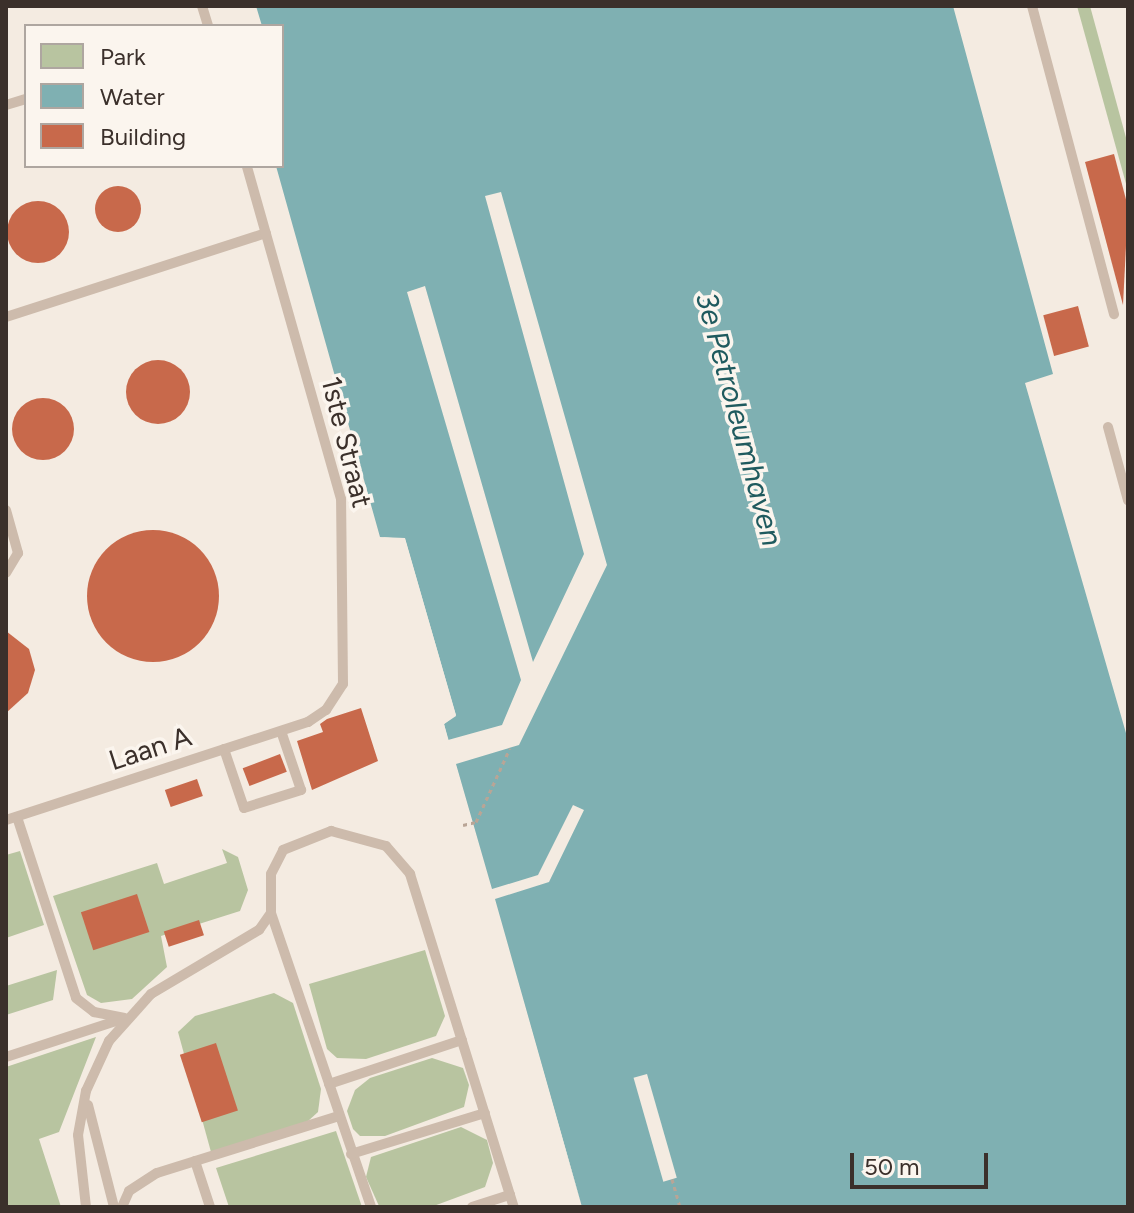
<!DOCTYPE html>
<style>
body{margin:0}
#map{position:relative;width:1134px;height:1213px;overflow:hidden;background:#f4ebe1;font-family:Figtree,sans-serif}
div>[style]{position:absolute}
.green>*{inset:0;background:#b8c4a0}
.water>*{inset:0;background:#7fb0b2}
.pier>*{inset:0;background:#f4ebe1;transform-origin:0 0}
.building>*{inset:0;background:#c8694b;transform-origin:0 0}
.round{border-radius:50%}
.path>*{height:3px;margin-top:-1.5px;transform-origin:0;background:repeating-linear-gradient(90deg,#b9a596 0 4px,transparent 0 8px)}
.lane>*{height:10px;margin:-5px;padding:0 5px;transform-origin:5px;border-radius:5px;background:#cdbbac}
span{translate:-50% -50%;white-space:nowrap;text-align:center;line-height:1.15;-webkit-text-stroke:7px #fbf5ee;paint-order:stroke}
.street-label{font-size:28px;color:#3b302b}
.water-label{font-size:30px;color:#1f5a5e;font-style:italic}
.frame{position:absolute;inset:0;border:8px solid #3b302b;pointer-events:none}
.legend{position:absolute;left:24px;top:24px;width:260px;height:144px;box-sizing:border-box;background:#fbf5ee;border:2px solid #aea6a0;margin:0;padding:10px 14px;list-style:none;font-size:24px;color:#3b302b}
.legend li{display:flex;align-items:center;gap:16px;height:40px}
.legend b{width:40px;border:2px solid #aea6a0}
.scale{position:absolute;left:850px;top:1153px;width:138px;height:36px;box-sizing:border-box;border:4px solid #3b302b;border-top:0;padding-left:10px;font-size:24px;line-height:28px;white-space:nowrap;color:#3b302b;-webkit-text-stroke:6px #fbf5ee;paint-order:stroke}
</style>
<div id="map">
<div class="green">
<div style="clip-path:polygon(1077px 6px,1090px 6px,1128px 145px,1128px 191px)"></div>
<div style="clip-path:polygon(222px 849px,238px 857px,248px 890px,240px 911px,161px 936px,167px 967px,132px 999px,101px 1003px,87px 995px,53px 896px,157px 863px,164px 884px,227px 863px)"></div>
<div style="clip-path:polygon(20px 851px,44px 925px,6px 938px,6px 855px)"></div>
<div style="clip-path:polygon(425px 950px,445px 1016px,436px 1036px,366px 1059px,337px 1058px,327px 1049px,309px 984px)"></div>
<div style="clip-path:polygon(57px 970px,53px 1000px,6px 1015px,6px 986px)"></div>
<div style="clip-path:polygon(274px 993px,293px 1003px,321px 1089px,318px 1112px,307px 1122px,211px 1152px,178px 1032px,195px 1016px)"></div>
<div style="clip-path:polygon(96px 1037px,59px 1132px,39px 1139px,61px 1207px,6px 1207px,6px 1067px)"></div>
<div style="clip-path:polygon(432px 1058px,463px 1068px,469px 1085px,464px 1107px,385px 1136px,360px 1136px,353px 1129px,347px 1111px,355px 1090px,370px 1078px)"></div>
<div style="clip-path:polygon(461px 1127px,487px 1140px,493px 1163px,485px 1187px,431px 1207px,379px 1206px,366px 1177px,371px 1157px)"></div>
<div style="clip-path:polygon(336px 1131px,362px 1207px,229px 1207px,216px 1168px)"></div>
</div>
<div class="water">
<div style="clip-path:polygon(256px 6px,953px 6px,1053px 374px,1025px 383px,1128px 740px,1128px 1207px,582px 1207px,444px 724px,456px 715px,405px 539px,380px 537px,276px 166px,282px 166px,282px 26px,262px 26px)"></div>
</div>
<div class="pier">
<div style="clip-path:polygon(501px 192px,607px 565px,519px 745px,456px 764px,492px 889px,538px 875px,573px 805px,584px 810px,549px 882px,495px 899px,582px 1207px,440px 725px,452px 714px,402px 542px,380px 537px,405px 538px,456px 716px,444px 724px,448px 740px,502px 725px,521px 680px,407px 292px,425px 286px,533px 662px,584px 554px,485px 196px)"></div>
<div style="left:647px;top:1074px;width:108px;height:14px;rotate:74deg"></div>
</div>
<div class="building">
<div style="clip-path:polygon(1114px 154px,1128px 207px,1123px 305px,1085px 162px)"></div>
<div class="round" style="left:95px;top:186px;width:46px;height:46px"></div>
<div class="round" style="left:7px;top:201px;width:62px;height:62px"></div>
<div style="left:1078px;top:306px;width:42px;height:36px;rotate:75deg"></div>
<div class="round" style="left:126px;top:360px;width:64px;height:64px"></div>
<div class="round" style="left:12px;top:398px;width:62px;height:62px"></div>
<div class="round" style="left:87px;top:530px;width:132px;height:132px"></div>
<div style="clip-path:polygon(6px 631px,29px 649px,35px 670px,28px 693px,6px 713px)"></div>
<div style="clip-path:polygon(361px 708px,378px 761px,312px 790px,297px 741px,323px 732px,320px 724px,327px 719px)"></div>
<div style="left:280px;top:754px;width:19px;height:40px;rotate:69deg"></div>
<div style="left:197px;top:779px;width:18px;height:34px;rotate:71deg"></div>
<div style="left:137px;top:894px;width:40px;height:59px;rotate:72deg"></div>
<div style="left:199px;top:920px;width:16px;height:37px;rotate:72deg"></div>
<div style="left:216px;top:1043px;width:71px;height:38px;rotate:72deg"></div>
</div>
<div class="path">
<div style="left:463px;top:825px;width:13px;rotate:-13deg"></div>
<div style="left:476px;top:822px;width:81px;rotate:-65.3deg"></div>
<div style="left:672px;top:1179px;width:29px;rotate:74deg"></div>
</div>
<div class="lane">
<div style="left:202px;top:6px;width:21px;rotate:73deg"></div>
<div style="left:1032px;top:6px;width:319px;rotate:75.1deg"></div>
<div style="left:6px;top:105px;width:21px;rotate:-17deg"></div>
<div style="left:6px;top:317px;width:273px;rotate:-17.9deg"></div>
<div style="left:1108px;top:427px;width:76px;rotate:74.7deg"></div>
<div style="left:6px;top:510px;width:45px;rotate:74.4deg"></div>
<div style="left:18px;top:553px;width:23px;rotate:121deg"></div>
<div style="left:224px;top:749px;width:62px;rotate:71.3deg"></div>
<div style="left:244px;top:808px;width:60px;rotate:-17.5deg"></div>
<div style="left:301px;top:790px;width:62px;rotate:-108.7deg"></div>
<div style="left:17px;top:817px;width:190px;rotate:71.9deg"></div>
<div style="left:76px;top:998px;width:23px;rotate:38deg"></div>
<div style="left:94px;top:1012px;width:31px;rotate:11deg"></div>
<div style="left:6px;top:820px;width:318px;rotate:-18deg"></div>
<div style="left:308px;top:722px;width:22px;rotate:-34deg"></div>
<div style="left:326px;top:710px;width:31px;rotate:-57deg"></div>
<div style="left:343px;top:684px;width:185px;rotate:-90.6deg"></div>
<div style="left:341px;top:499px;width:346px;rotate:-105.8deg"></div>
<div style="left:271px;top:913px;width:311px;rotate:71.2deg"></div>
<div style="left:6px;top:1057px;width:122px;rotate:-18.1deg"></div>
<div style="left:329px;top:1084px;width:140px;rotate:-18.3deg"></div>
<div style="left:88px;top:1105px;width:105px;rotate:75.7deg"></div>
<div style="left:351px;top:1154px;width:140px;rotate:-17deg"></div>
<div style="left:195px;top:1161px;width:48px;rotate:71.9deg"></div>
<div style="left:86px;top:1207px;width:72px;rotate:-96.3deg"></div>
<div style="left:78px;top:1135px;width:45px;rotate:-79.7deg"></div>
<div style="left:86px;top:1091px;width:55px;rotate:-65.3deg"></div>
<div style="left:109px;top:1041px;width:63px;rotate:-48.2deg"></div>
<div style="left:151px;top:994px;width:126px;rotate:-30.7deg"></div>
<div style="left:259px;top:930px;width:21px;rotate:-55deg"></div>
<div style="left:271px;top:913px;width:39px;rotate:-90deg"></div>
<div style="left:271px;top:874px;width:27px;rotate:-63deg"></div>
<div style="left:283px;top:850px;width:52px;rotate:-21.6deg"></div>
<div style="left:331px;top:831px;width:57px;rotate:15.3deg"></div>
<div style="left:386px;top:846px;width:37px;rotate:49deg"></div>
<div style="left:410px;top:874px;width:349px;rotate:72.7deg"></div>
<div style="left:122px;top:1207px;width:17px;rotate:-66deg"></div>
<div style="left:129px;top:1191px;width:33px;rotate:-33deg"></div>
<div style="left:157px;top:1173px;width:191px;rotate:-17.4deg"></div>
<div style="left:472px;top:1207px;width:40px;rotate:-18deg"></div>
</div>
<div class="street-label">
<span style="left:347px;top:442px;rotate:76deg">1ste Straat</span>
<span style="left:150px;top:748px;rotate:-18deg">Laan A</span>
</div>
<div class="water-label">
<span style="left:739px;top:419px;rotate:75deg">3e Petroleumhaven</span>
</div>
<div class="frame"></div>
<ul class="legend">
<li><b style="height:22px;background:#b8c4a0"></b>Park</li>
<li><b style="height:22px;background:#7fb0b2"></b>Water</li>
<li><b style="height:22px;background:#c8694b"></b>Building</li>
</ul>
<div class="scale">50 m</div>
</div>
